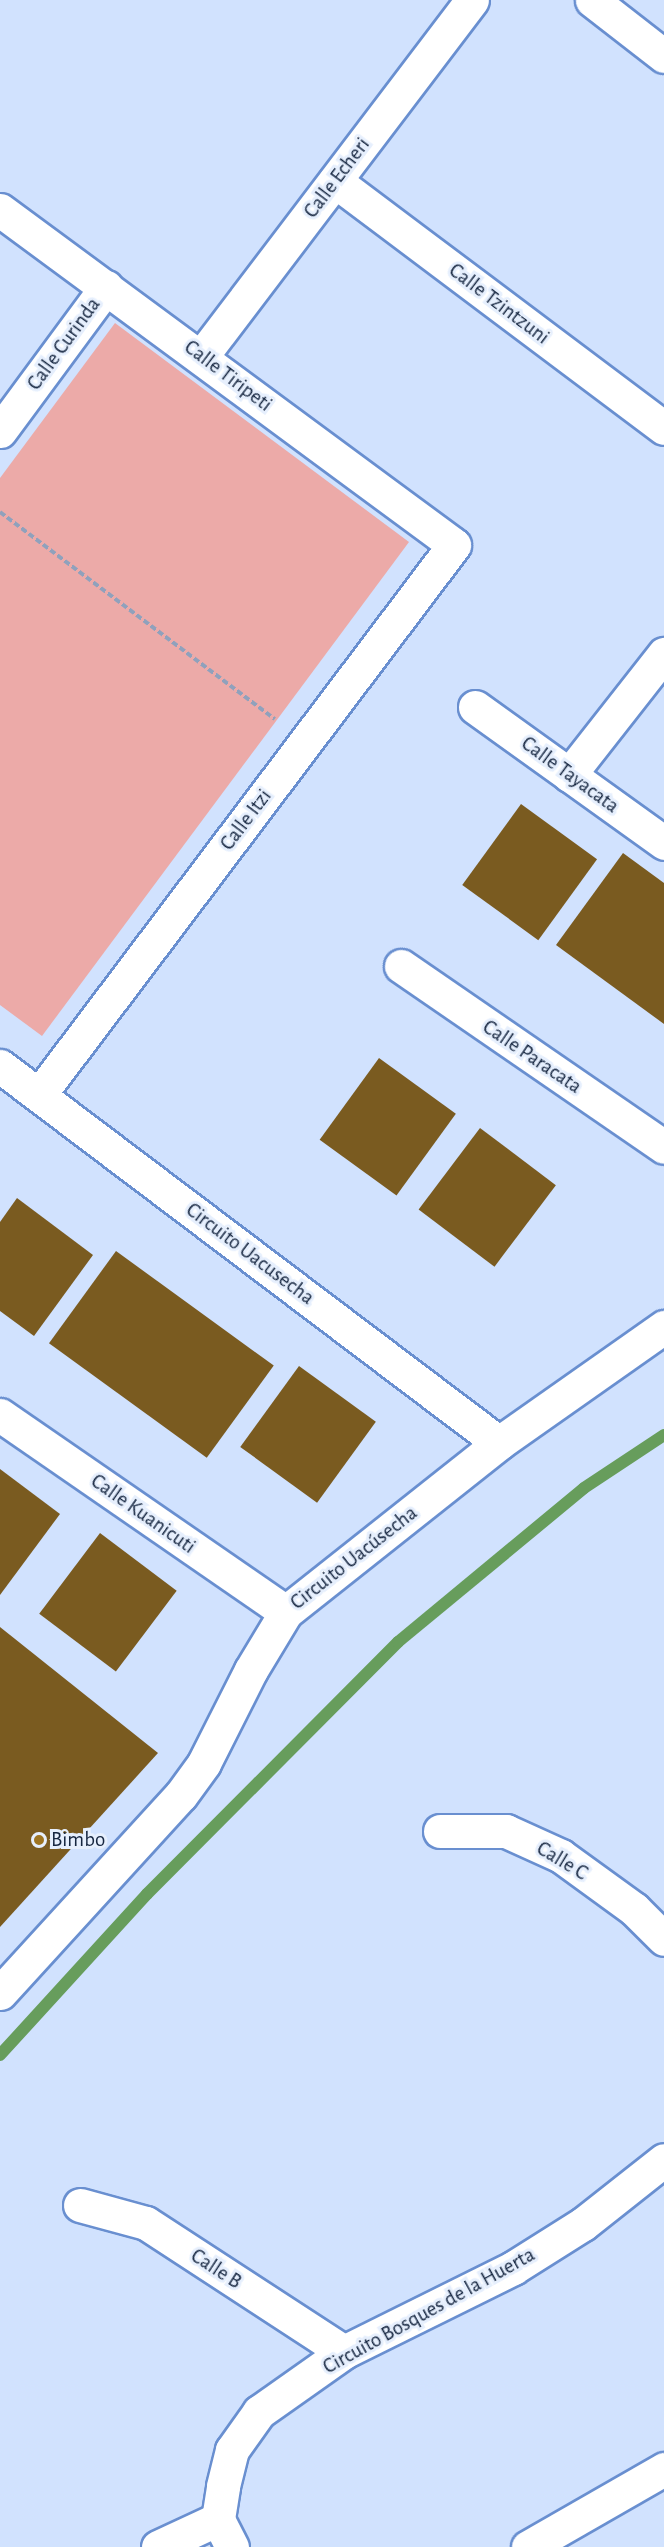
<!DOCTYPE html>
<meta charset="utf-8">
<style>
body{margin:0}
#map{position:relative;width:664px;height:2547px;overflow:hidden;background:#d1e2fe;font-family:"Alegreya Sans",sans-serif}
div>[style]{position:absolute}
.green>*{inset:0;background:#ecaaa8}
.stream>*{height:12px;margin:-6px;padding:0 6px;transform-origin:6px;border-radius:6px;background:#679d5c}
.building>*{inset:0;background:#7a5b20;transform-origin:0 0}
.path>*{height:4px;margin-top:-2px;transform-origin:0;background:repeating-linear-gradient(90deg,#90a1bc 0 6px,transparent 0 9px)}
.roads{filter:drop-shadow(2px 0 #698fd0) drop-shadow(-2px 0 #698fd0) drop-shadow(0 2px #698fd0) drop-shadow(0 -2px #698fd0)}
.street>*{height:33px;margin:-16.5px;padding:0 16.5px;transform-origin:16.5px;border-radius:16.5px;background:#fff}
.dots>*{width:16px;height:16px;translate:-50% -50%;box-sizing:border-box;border:3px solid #e6effd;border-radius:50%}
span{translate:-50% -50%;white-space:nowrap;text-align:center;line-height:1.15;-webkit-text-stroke:6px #e6effd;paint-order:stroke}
.street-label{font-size:21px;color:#162640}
.poi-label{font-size:21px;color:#162640}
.left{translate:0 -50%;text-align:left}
</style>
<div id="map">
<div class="green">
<div style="clip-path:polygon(115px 323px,409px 542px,42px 1036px,0 1005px,0 478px)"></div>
</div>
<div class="stream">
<div style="left:0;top:2055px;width:218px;rotate:-47.6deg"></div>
<div style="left:147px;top:1894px;width:356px;rotate:-45.1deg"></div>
<div style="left:398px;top:1642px;width:241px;rotate:-39.6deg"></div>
<div style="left:584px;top:1488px;width:96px;rotate:-33.5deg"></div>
</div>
<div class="building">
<div style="left:521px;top:804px;width:94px;height:100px;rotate:36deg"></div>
<div style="clip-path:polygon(623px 853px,664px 883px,664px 1024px,556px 945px)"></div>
<div style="left:379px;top:1058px;width:95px;height:101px;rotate:36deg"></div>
<div style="left:480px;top:1128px;width:95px;height:102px;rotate:37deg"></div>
<div style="clip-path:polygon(17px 1198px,93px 1255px,34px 1336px,0 1311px,0 1222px)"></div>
<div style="left:116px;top:1251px;width:195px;height:114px;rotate:36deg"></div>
<div style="left:299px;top:1366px;width:95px;height:100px;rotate:36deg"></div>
<div style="clip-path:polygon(0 1469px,60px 1514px,0 1595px)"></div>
<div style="left:100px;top:1533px;width:96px;height:101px;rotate:37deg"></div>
<div style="clip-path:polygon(0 1627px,158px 1753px,0 1927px)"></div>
</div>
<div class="path">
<div style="left:0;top:512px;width:344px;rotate:37deg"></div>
</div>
<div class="roads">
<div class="street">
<div style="left:592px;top:0;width:91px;rotate:37.9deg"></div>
<div style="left:335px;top:181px;width:411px;rotate:36.9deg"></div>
<div style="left:0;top:210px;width:564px;rotate:36.42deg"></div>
<div style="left:454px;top:545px;width:689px;rotate:127.04deg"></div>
<div style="left:201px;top:357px;width:448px;rotate:-52.8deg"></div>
<div style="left:0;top:431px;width:179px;rotate:-53.6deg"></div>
<div style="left:475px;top:707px;width:233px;rotate:35.7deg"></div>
<div style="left:569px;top:775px;width:154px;rotate:-51.9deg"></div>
<div style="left:401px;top:966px;width:319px;rotate:34.5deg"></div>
<div style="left:0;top:1066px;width:625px;rotate:37.07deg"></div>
<div style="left:0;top:1415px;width:347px;rotate:34.6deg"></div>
<div style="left:440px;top:1831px;width:66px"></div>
<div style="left:506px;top:1831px;width:60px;rotate:24.4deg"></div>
<div style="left:561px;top:1856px;width:90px;rotate:36deg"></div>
<div style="left:634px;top:1909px;width:42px;rotate:45deg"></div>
<div style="left:0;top:1993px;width:268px;rotate:-47.6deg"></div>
<div style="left:181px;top:1795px;width:39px;rotate:-54deg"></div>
<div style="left:204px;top:1763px;width:104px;rotate:-63.2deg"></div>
<div style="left:251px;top:1670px;width:68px;rotate:-58.9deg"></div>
<div style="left:286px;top:1612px;width:272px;rotate:-38.4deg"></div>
<div style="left:499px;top:1443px;width:202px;rotate:-35.1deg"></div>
<div style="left:80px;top:2205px;width:68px;rotate:15.3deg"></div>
<div style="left:146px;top:2223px;width:236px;rotate:33.1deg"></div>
<div style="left:158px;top:2547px;width:66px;rotate:-25deg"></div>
<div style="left:232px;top:2547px;width:31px;rotate:-117deg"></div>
<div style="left:218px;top:2519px;width:33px;rotate:-81deg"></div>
<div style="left:223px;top:2486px;width:37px;rotate:-76deg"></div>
<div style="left:232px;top:2450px;width:47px;rotate:-54.6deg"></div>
<div style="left:259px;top:2412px;width:104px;rotate:-35.2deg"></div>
<div style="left:344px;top:2352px;width:189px;rotate:-26.4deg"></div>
<div style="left:513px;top:2268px;width:83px;rotate:-32.2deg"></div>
<div style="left:583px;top:2224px;width:103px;rotate:-38.3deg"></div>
<div style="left:528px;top:2547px;width:157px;rotate:-29.8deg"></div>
</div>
</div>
<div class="dots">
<div style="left:39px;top:1840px;background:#9d7422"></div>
</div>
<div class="street-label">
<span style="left:337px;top:178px;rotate:-53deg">Calle Echeri</span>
<span style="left:499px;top:304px;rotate:37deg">Calle Tzintzuni</span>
<span style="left:64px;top:344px;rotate:-54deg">Calle Curinda</span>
<span style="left:228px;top:376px;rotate:37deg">Calle Tiripeti</span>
<span style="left:570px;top:775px;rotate:36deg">Calle Tayacata</span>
<span style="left:246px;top:820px;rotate:-53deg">Calle Itzi</span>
<span style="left:532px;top:1057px;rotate:34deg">Calle Paracata</span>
<span style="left:250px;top:1254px;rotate:37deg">Circuito Uacusecha</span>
<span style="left:143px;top:1514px;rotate:35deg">Calle Kuanicuti</span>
<span style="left:354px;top:1558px;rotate:-38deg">Circuito Uacúsecha</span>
<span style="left:562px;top:1861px;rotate:31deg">Calle C</span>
<span style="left:216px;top:2269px;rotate:33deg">Calle B</span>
<span style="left:429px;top:2311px;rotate:-29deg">Circuito Bosques de la Huerta</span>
</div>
<div class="poi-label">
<span class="left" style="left:51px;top:1840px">Bimbo</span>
</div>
</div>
